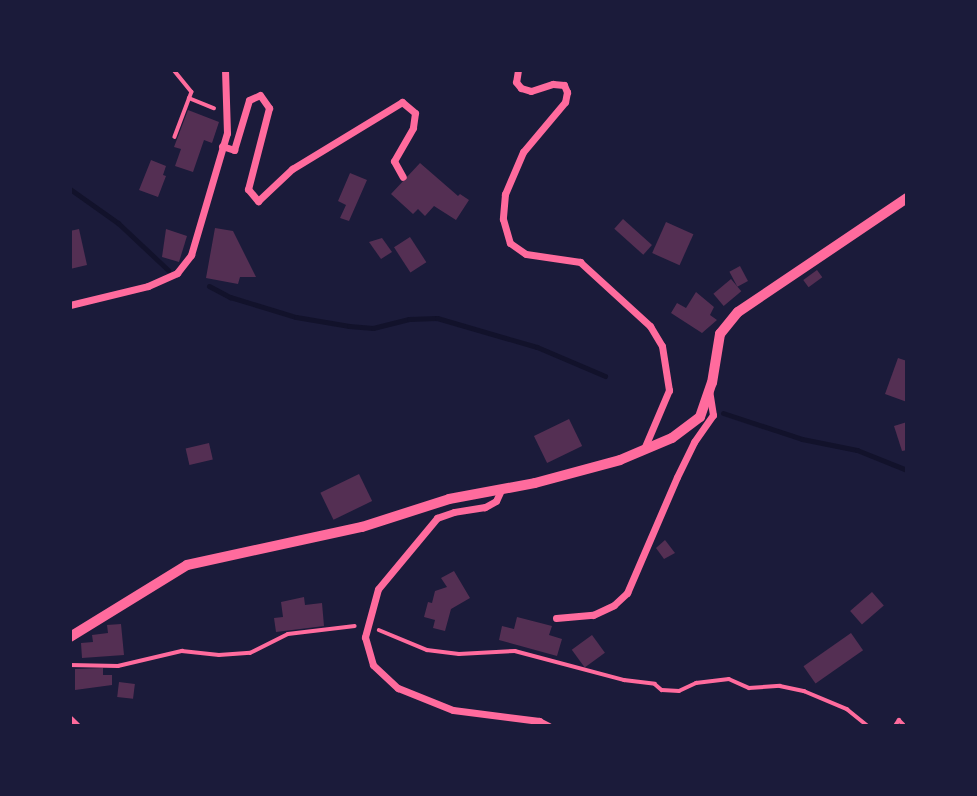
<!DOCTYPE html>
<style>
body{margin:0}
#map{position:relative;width:977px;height:796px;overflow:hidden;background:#1b1b3a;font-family:"IBM Plex Serif",serif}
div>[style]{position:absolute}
.stream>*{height:5px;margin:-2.5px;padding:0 2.5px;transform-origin:2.5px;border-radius:2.5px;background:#12122b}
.building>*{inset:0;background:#542f53;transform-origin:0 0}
.path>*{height:3.5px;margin:-1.75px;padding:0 1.75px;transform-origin:1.75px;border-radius:1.75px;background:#ff6b9d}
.minor>*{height:7px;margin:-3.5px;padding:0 3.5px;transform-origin:3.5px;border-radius:3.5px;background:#ff6b9d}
.tertiary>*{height:10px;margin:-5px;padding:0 5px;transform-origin:5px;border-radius:5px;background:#ff6b9d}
span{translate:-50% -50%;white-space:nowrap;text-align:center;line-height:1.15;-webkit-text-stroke:7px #1b1b3a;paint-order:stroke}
.frame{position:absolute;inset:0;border:72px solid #1b1b3a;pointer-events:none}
</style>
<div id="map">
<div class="stream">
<div style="left:70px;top:189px;width:59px;rotate:35.3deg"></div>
<div style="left:118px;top:223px;width:69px;rotate:43.2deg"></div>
<div style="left:209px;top:286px;width:24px;rotate:28deg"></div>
<div style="left:230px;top:297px;width:69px;rotate:16.9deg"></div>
<div style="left:296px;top:317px;width:54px;rotate:9.6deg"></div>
<div style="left:349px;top:326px;width:24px;rotate:5deg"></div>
<div style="left:373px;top:328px;width:37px;rotate:-14deg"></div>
<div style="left:409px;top:319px;width:28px;rotate:-2deg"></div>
<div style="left:437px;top:318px;width:104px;rotate:16.2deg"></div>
<div style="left:537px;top:347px;width:74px;rotate:23.1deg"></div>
<div style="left:723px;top:413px;width:83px;rotate:18.2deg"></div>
<div style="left:802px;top:439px;width:56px;rotate:11.3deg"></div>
<div style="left:857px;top:450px;width:54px;rotate:21.8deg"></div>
</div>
<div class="building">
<div style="clip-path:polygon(188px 110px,219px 122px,212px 143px,204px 140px,193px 172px,175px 166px,181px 149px,174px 147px)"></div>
<div style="clip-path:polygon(151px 160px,166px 166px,163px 175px,166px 176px,158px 197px,139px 190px)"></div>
<div style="clip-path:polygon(420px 163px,458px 196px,460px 194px,469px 200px,456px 220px,434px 206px,425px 216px,418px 209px,413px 214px,391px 194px)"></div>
<div style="clip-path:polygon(350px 173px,367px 180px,349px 221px,340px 218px,346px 205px,338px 201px)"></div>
<div style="left:623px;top:219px;width:39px;height:13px;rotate:42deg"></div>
<div style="left:666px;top:222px;width:30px;height:34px;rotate:24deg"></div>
<div style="clip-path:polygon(215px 228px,233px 231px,256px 277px,240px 277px,238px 284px,206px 278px)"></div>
<div style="clip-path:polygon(79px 229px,87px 265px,70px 269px,70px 231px)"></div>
<div style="clip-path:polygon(166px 229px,187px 236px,179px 262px,162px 257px)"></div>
<div style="left:410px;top:237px;width:30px;height:19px;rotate:57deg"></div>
<div style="clip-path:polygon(382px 238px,392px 252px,381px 259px,369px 242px)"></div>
<div style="left:740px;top:266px;width:17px;height:12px;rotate:62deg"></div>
<div style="left:817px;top:270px;width:9px;height:17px;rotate:54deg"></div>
<div style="left:731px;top:279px;width:16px;height:23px;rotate:50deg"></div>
<div style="clip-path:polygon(696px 292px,714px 307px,710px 315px,717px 320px,702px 333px,671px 313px,677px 303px,686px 308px)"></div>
<div style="clip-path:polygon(898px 358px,907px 361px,907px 402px,885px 394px)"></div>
<div style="left:569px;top:419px;width:30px;height:39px;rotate:64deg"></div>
<div style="clip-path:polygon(907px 422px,907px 450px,902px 451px,894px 426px)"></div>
<div style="left:209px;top:443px;width:17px;height:24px;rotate:77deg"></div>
<div style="left:359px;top:474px;width:30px;height:43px;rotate:64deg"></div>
<div style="clip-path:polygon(665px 540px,675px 553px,664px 559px,656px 548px)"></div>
<div style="clip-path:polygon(454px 571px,470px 598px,451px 609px,445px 631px,433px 628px,435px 620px,424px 617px,428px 602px,432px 603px,435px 591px,447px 587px,441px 578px)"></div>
<div style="left:872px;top:592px;width:18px;height:29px;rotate:49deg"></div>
<div style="clip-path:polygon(304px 597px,305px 605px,322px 603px,324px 626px,276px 632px,274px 618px,283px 617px,281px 602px)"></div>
<div style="clip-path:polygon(517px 617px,552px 626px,549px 635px,562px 639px,557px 656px,499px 640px,502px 626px,514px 629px)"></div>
<div style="clip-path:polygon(121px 624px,124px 655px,82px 658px,81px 643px,93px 642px,92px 635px,108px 633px,107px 625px)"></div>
<div style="left:851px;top:633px;width:21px;height:58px;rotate:55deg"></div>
<div style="left:592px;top:635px;width:22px;height:25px;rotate:54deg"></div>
<div style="clip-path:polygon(103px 668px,103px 675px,112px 675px,112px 685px,75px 690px,75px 669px)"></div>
<div style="left:119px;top:682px;width:16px;height:15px;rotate:7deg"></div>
</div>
<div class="path">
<div style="left:174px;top:70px;width:28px;rotate:51deg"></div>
<div style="left:192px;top:92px;width:48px;rotate:110.7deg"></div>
<div style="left:189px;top:98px;width:27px;rotate:22deg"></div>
<div style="left:379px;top:630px;width:52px;rotate:22.6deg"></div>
<div style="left:427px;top:650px;width:32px;rotate:7deg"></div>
<div style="left:459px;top:654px;width:56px;rotate:-3.1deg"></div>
<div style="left:515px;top:651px;width:113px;rotate:14.9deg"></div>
<div style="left:624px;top:680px;width:31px;rotate:7deg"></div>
<div style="left:655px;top:684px;width:9px;rotate:41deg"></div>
<div style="left:662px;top:690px;width:17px;rotate:3deg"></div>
<div style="left:679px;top:691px;width:19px;rotate:-25deg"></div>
<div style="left:696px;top:683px;width:33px;rotate:-7deg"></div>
<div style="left:729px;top:679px;width:22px;rotate:24deg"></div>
<div style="left:749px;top:688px;width:31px;rotate:-4deg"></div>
<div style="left:780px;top:686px;width:25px;rotate:12deg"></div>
<div style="left:804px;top:691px;width:47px;rotate:22.7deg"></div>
<div style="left:847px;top:709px;width:27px;rotate:39deg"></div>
<div style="left:70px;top:665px;width:48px;rotate:1.2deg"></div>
<div style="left:118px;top:666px;width:66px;rotate:-13.2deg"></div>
<div style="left:182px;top:651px;width:37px;rotate:6deg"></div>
<div style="left:219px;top:655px;width:31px;rotate:-4deg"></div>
<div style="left:250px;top:653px;width:42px;rotate:-26.6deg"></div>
<div style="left:288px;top:634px;width:67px;rotate:-6.8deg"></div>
<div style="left:895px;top:726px;width:7px;rotate:-56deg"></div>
<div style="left:899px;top:720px;width:8px;rotate:45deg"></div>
</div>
<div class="minor">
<div style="left:518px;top:70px;width:12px;rotate:99deg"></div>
<div style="left:516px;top:82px;width:8px;rotate:50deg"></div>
<div style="left:521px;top:88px;width:10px;rotate:17deg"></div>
<div style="left:531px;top:91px;width:23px;rotate:-18deg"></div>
<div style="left:553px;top:84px;width:11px;rotate:5deg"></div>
<div style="left:564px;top:85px;width:8px;rotate:67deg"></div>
<div style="left:567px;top:92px;width:10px;rotate:101deg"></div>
<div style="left:565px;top:102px;width:65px;rotate:130deg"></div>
<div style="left:523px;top:152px;width:46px;rotate:113.2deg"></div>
<div style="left:505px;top:194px;width:25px;rotate:95deg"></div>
<div style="left:503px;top:219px;width:25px;rotate:74deg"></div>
<div style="left:510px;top:243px;width:19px;rotate:35deg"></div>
<div style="left:526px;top:254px;width:55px;rotate:8.4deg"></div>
<div style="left:580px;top:262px;width:95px;rotate:42.4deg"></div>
<div style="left:650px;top:326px;width:23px;rotate:59deg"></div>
<div style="left:662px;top:346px;width:45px;rotate:81deg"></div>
<div style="left:669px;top:390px;width:64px;rotate:113deg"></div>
<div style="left:222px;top:146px;width:13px;rotate:18deg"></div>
<div style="left:234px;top:150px;width:52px;rotate:-73.3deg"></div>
<div style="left:249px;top:100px;width:12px;rotate:-24deg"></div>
<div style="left:260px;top:95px;width:16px;rotate:55deg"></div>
<div style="left:269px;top:108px;width:84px;rotate:104.5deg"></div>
<div style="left:248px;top:189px;width:16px;rotate:50deg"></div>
<div style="left:258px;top:201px;width:47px;rotate:-43.3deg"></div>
<div style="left:292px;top:169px;width:129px;rotate:-31.3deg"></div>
<div style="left:402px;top:102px;width:17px;rotate:40deg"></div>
<div style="left:415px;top:113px;width:15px;rotate:98deg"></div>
<div style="left:413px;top:128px;width:38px;rotate:120deg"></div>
<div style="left:394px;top:161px;width:18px;rotate:61deg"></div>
<div style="left:70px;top:305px;width:80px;rotate:-13.7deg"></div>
<div style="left:148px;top:286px;width:32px;rotate:-24deg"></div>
<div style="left:177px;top:273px;width:23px;rotate:-52deg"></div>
<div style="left:191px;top:255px;width:127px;rotate:-73.6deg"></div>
<div style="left:227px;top:133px;width:63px;rotate:-91.8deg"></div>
<div style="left:502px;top:488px;width:14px;rotate:115deg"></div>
<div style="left:496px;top:501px;width:13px;rotate:151deg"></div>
<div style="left:485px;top:507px;width:31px;rotate:171deg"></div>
<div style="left:454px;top:512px;width:18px;rotate:161deg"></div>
<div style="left:437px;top:518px;width:92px;rotate:129.7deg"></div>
<div style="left:378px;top:589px;width:50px;rotate:105.2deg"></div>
<div style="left:365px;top:637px;width:29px;rotate:74deg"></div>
<div style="left:373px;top:665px;width:34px;rotate:43deg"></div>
<div style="left:398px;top:688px;width:59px;rotate:21.8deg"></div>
<div style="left:453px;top:710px;width:87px;rotate:7.3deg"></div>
<div style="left:539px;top:721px;width:11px;rotate:27deg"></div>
<div style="left:556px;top:618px;width:37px;rotate:-5deg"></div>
<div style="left:593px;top:615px;width:23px;rotate:-25deg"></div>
<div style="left:614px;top:605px;width:18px;rotate:-43deg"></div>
<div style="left:627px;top:593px;width:126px;rotate:-66.7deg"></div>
<div style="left:677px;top:477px;width:39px;rotate:-64deg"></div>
<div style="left:694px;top:442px;width:33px;rotate:-55deg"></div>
<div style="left:713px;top:415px;width:24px;rotate:-99deg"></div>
<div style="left:70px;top:719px;width:10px;rotate:45deg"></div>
</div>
<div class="tertiary">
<div style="left:70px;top:637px;width:137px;rotate:-31.6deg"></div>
<div style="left:187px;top:565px;width:179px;rotate:-12.3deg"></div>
<div style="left:362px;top:527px;width:91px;rotate:-17.8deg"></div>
<div style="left:449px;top:499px;width:87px;rotate:-10.5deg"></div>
<div style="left:535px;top:483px;width:88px;rotate:-15.1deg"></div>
<div style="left:620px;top:460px;width:56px;rotate:-22.9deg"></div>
<div style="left:672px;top:438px;width:35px;rotate:-37deg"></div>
<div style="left:700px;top:417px;width:36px;rotate:-71deg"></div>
<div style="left:712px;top:383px;width:50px;rotate:-80.7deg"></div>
<div style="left:720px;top:334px;width:28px;rotate:-51deg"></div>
<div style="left:738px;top:312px;width:204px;rotate:-34deg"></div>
</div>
<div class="frame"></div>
</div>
